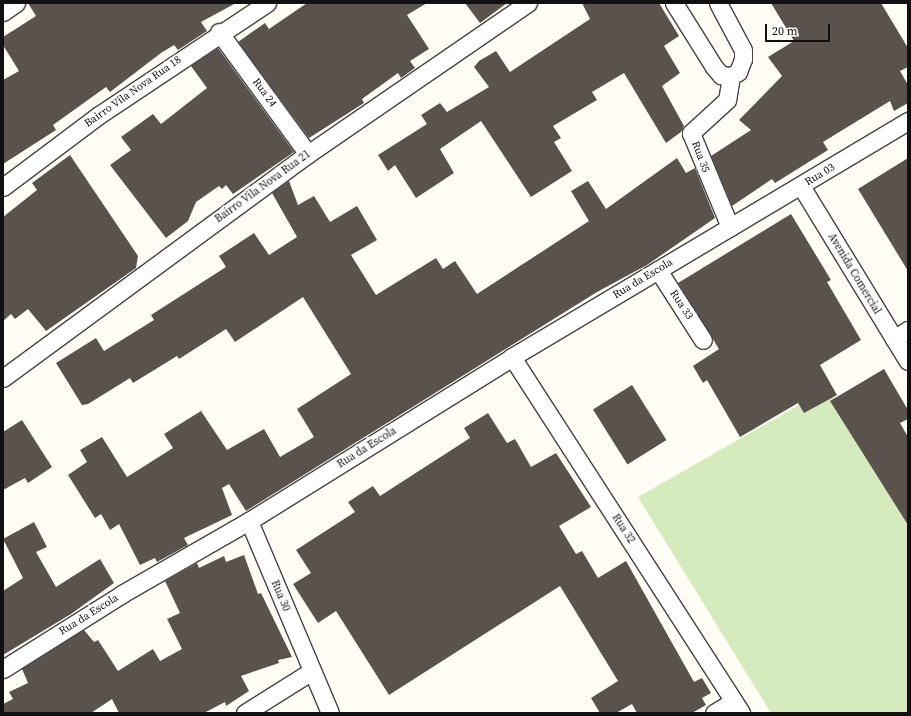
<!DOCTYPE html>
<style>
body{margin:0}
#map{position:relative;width:911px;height:716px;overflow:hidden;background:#fffdf5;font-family:"Source Serif 4",serif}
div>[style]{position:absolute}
.green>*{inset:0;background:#d5ebbd}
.building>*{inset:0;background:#5a524d;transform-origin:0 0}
.roads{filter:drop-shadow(1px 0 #444) drop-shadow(-1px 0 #444) drop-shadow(0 1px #444) drop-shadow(0 -1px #444)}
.street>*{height:17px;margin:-8.5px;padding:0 8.5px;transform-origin:8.5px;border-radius:8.5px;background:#fff}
span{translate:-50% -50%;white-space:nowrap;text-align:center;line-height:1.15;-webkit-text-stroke:4px #fff;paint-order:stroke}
.street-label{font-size:11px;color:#111}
.frame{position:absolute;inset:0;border:4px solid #111;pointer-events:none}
.scale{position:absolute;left:765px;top:24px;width:65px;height:18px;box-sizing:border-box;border:2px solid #111;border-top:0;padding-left:5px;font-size:12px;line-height:14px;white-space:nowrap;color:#111;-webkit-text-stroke:3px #fff;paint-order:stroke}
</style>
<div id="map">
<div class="green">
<div style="clip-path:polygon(829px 388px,908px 517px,908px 713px,771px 713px,638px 497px)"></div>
</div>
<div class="building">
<div style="clip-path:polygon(28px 3px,236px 3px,201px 22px,207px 31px,178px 50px,174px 45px,161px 53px,110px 92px,106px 87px,53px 125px,56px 130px,3px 164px,3px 80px,19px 71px,3px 45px,3px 37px,36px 16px)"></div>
<div style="clip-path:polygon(307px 3px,427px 3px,407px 15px,429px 49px,410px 61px,415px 68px,401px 78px,398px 73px,362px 99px,364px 103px,309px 138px,238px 42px,265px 23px,269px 29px)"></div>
<div style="clip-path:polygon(465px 3px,507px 3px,480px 23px)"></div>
<div style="clip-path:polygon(582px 3px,659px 3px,679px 36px,664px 46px,680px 73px,662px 86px,684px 126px,681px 132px,666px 143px,624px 73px,592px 92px,597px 100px,553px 126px,561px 138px,554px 142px,572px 171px,531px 197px,481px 121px,440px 149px,454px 173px,416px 198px,395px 165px,388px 171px,378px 155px,427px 124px,421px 115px,440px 103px,447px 112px,489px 87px,474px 67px,479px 61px,496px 51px,510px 72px,590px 19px)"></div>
<div style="clip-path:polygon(771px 3px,881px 3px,908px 48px,908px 67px,900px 71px,908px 85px,908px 103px,894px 111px,890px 101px,823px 142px,828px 150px,775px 183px,772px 179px,732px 206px,711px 156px,751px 130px,739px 120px,782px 76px,768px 57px,794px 41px)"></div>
<div style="clip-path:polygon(218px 48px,294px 152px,233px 194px,226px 185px,222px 189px,219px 186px,196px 202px,188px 221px,166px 238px,110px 165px,131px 150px,121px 137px,153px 114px,161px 124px,207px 88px,191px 66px)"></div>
<div style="clip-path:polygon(70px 155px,138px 256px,136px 268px,46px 331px,28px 309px,15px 319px,11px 314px,3px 321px,3px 217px,37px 190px,32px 183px)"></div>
<div style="clip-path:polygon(677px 158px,686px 173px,695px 168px,715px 218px,647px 265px,597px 292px,246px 511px,229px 484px,222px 488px,232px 515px,184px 538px,188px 545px,157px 562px,155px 558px,140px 565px,119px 524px,110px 530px,101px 514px,95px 518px,68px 475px,87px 462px,80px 450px,102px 437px,127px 477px,173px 448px,164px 434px,201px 411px,227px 450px,264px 429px,280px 457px,314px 437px,297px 409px,351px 374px,303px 297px,235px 342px,226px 329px,179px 359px,177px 356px,133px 383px,130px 378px,88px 404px,82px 405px,56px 363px,96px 338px,104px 351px,154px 320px,151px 315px,226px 267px,219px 256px,254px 233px,269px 255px,297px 237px,272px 193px,289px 181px,298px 205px,314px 196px,330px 222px,357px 206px,377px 240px,351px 255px,376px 295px,436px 258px,443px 269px,455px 261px,477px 294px,589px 221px,571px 191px,588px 181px,606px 209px)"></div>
<div style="clip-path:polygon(908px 158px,908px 271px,858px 189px)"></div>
<div style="clip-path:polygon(791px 214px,831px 280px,827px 282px,861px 340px,820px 365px,837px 395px,804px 413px,798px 403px,740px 437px,707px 380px,703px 383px,693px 366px,719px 349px,678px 283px)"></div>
<div style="clip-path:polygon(884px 369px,908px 410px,908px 419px,900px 423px,908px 437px,908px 525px,830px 401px)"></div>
<div style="left:632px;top:385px;width:65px;height:46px;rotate:58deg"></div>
<div style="clip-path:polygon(488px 413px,507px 443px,515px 439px,531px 467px,556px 453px,591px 507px,559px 526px,576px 554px,582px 551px,598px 578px,626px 561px,694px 682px,702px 678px,711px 693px,702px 698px,706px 705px,692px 713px,637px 713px,632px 704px,616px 713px,600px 713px,591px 698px,618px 681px,560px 586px,389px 695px,336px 611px,318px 623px,293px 584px,311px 573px,296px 550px,355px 512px,348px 502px,373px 486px,380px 496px,470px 438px,464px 428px)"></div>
<div style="clip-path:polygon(22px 420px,52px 467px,28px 483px,25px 478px,3px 490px,3px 432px)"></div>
<div style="clip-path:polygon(34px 522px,47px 547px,36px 552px,56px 587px,100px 559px,114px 583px,71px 614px,3px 655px,3px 591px,23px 578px,3px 539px)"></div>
<div style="clip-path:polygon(244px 555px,258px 594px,261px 593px,292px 657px,278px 660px,279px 663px,241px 676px,249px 691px,226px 706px,225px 702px,204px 713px,119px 713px,112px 699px,91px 713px,3px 713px,3px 704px,13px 699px,9px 692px,28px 683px,22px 669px,84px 630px,94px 642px,98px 640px,118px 671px,153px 649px,160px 661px,182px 649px,167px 619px,180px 613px,165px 581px,197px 563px,199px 568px,224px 556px,226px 562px)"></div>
</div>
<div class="roads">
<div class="street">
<div style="left:674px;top:3px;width:75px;rotate:58deg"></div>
<div style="left:714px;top:67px;width:11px;rotate:49deg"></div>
<div style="left:721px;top:75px;width:10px;rotate:6deg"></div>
<div style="left:718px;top:3px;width:53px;rotate:62deg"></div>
<div style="left:743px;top:50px;width:9px;rotate:90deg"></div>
<div style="left:743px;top:59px;width:14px;rotate:111deg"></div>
<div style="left:738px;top:72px;width:8px;rotate:150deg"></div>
<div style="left:731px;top:76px;width:24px;rotate:99deg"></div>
<div style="left:727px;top:100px;width:49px;rotate:137.5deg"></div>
<div style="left:691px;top:133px;width:102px;rotate:67.5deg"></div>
<div style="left:3px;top:12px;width:16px;rotate:-35deg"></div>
<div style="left:219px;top:32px;width:151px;rotate:53.9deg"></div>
<div style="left:801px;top:186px;width:205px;rotate:58.6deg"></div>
<div style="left:3px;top:187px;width:120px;rotate:-36.9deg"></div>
<div style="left:99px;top:115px;width:202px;rotate:-33.7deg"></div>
<div style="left:658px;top:270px;width:83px;rotate:57.3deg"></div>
<div style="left:894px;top:339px;width:17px;rotate:-33deg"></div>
<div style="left:512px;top:357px;width:423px;rotate:57.2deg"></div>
<div style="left:3px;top:378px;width:378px;rotate:-36.3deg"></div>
<div style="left:308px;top:154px;width:267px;rotate:-34.5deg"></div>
<div style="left:249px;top:521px;width:208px;rotate:67.1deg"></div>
<div style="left:3px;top:669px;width:141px;rotate:-32.2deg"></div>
<div style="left:122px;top:594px;width:146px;rotate:-29.9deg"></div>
<div style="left:249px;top:521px;width:310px;rotate:-31.9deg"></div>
<div style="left:512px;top:357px;width:461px;rotate:-30.8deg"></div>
<div style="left:245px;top:713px;width:79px;rotate:-32.1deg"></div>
<div style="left:714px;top:713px;width:23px;rotate:-31deg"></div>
</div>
</div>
<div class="street-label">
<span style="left:133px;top:92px;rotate:-35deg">Bairro Vila Nova Rua 18</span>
<span style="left:264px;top:93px;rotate:54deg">Rua 24</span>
<span style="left:700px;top:157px;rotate:69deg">Rua 35</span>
<span style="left:820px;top:175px;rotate:-31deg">Rua 03</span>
<span style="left:263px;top:187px;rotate:-36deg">Bairro Vila Nova Rua 21</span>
<span style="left:854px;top:274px;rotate:59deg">Avenida Comercial</span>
<span style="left:643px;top:279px;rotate:-31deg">Rua da Escola</span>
<span style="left:681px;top:305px;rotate:57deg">Rua 33</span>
<span style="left:367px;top:448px;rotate:-32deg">Rua da Escola</span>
<span style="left:623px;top:529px;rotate:57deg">Rua 32</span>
<span style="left:280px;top:596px;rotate:67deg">Rua 30</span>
<span style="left:89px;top:615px;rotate:-32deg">Rua da Escola</span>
</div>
<div class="frame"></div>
<div class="scale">20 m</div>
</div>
